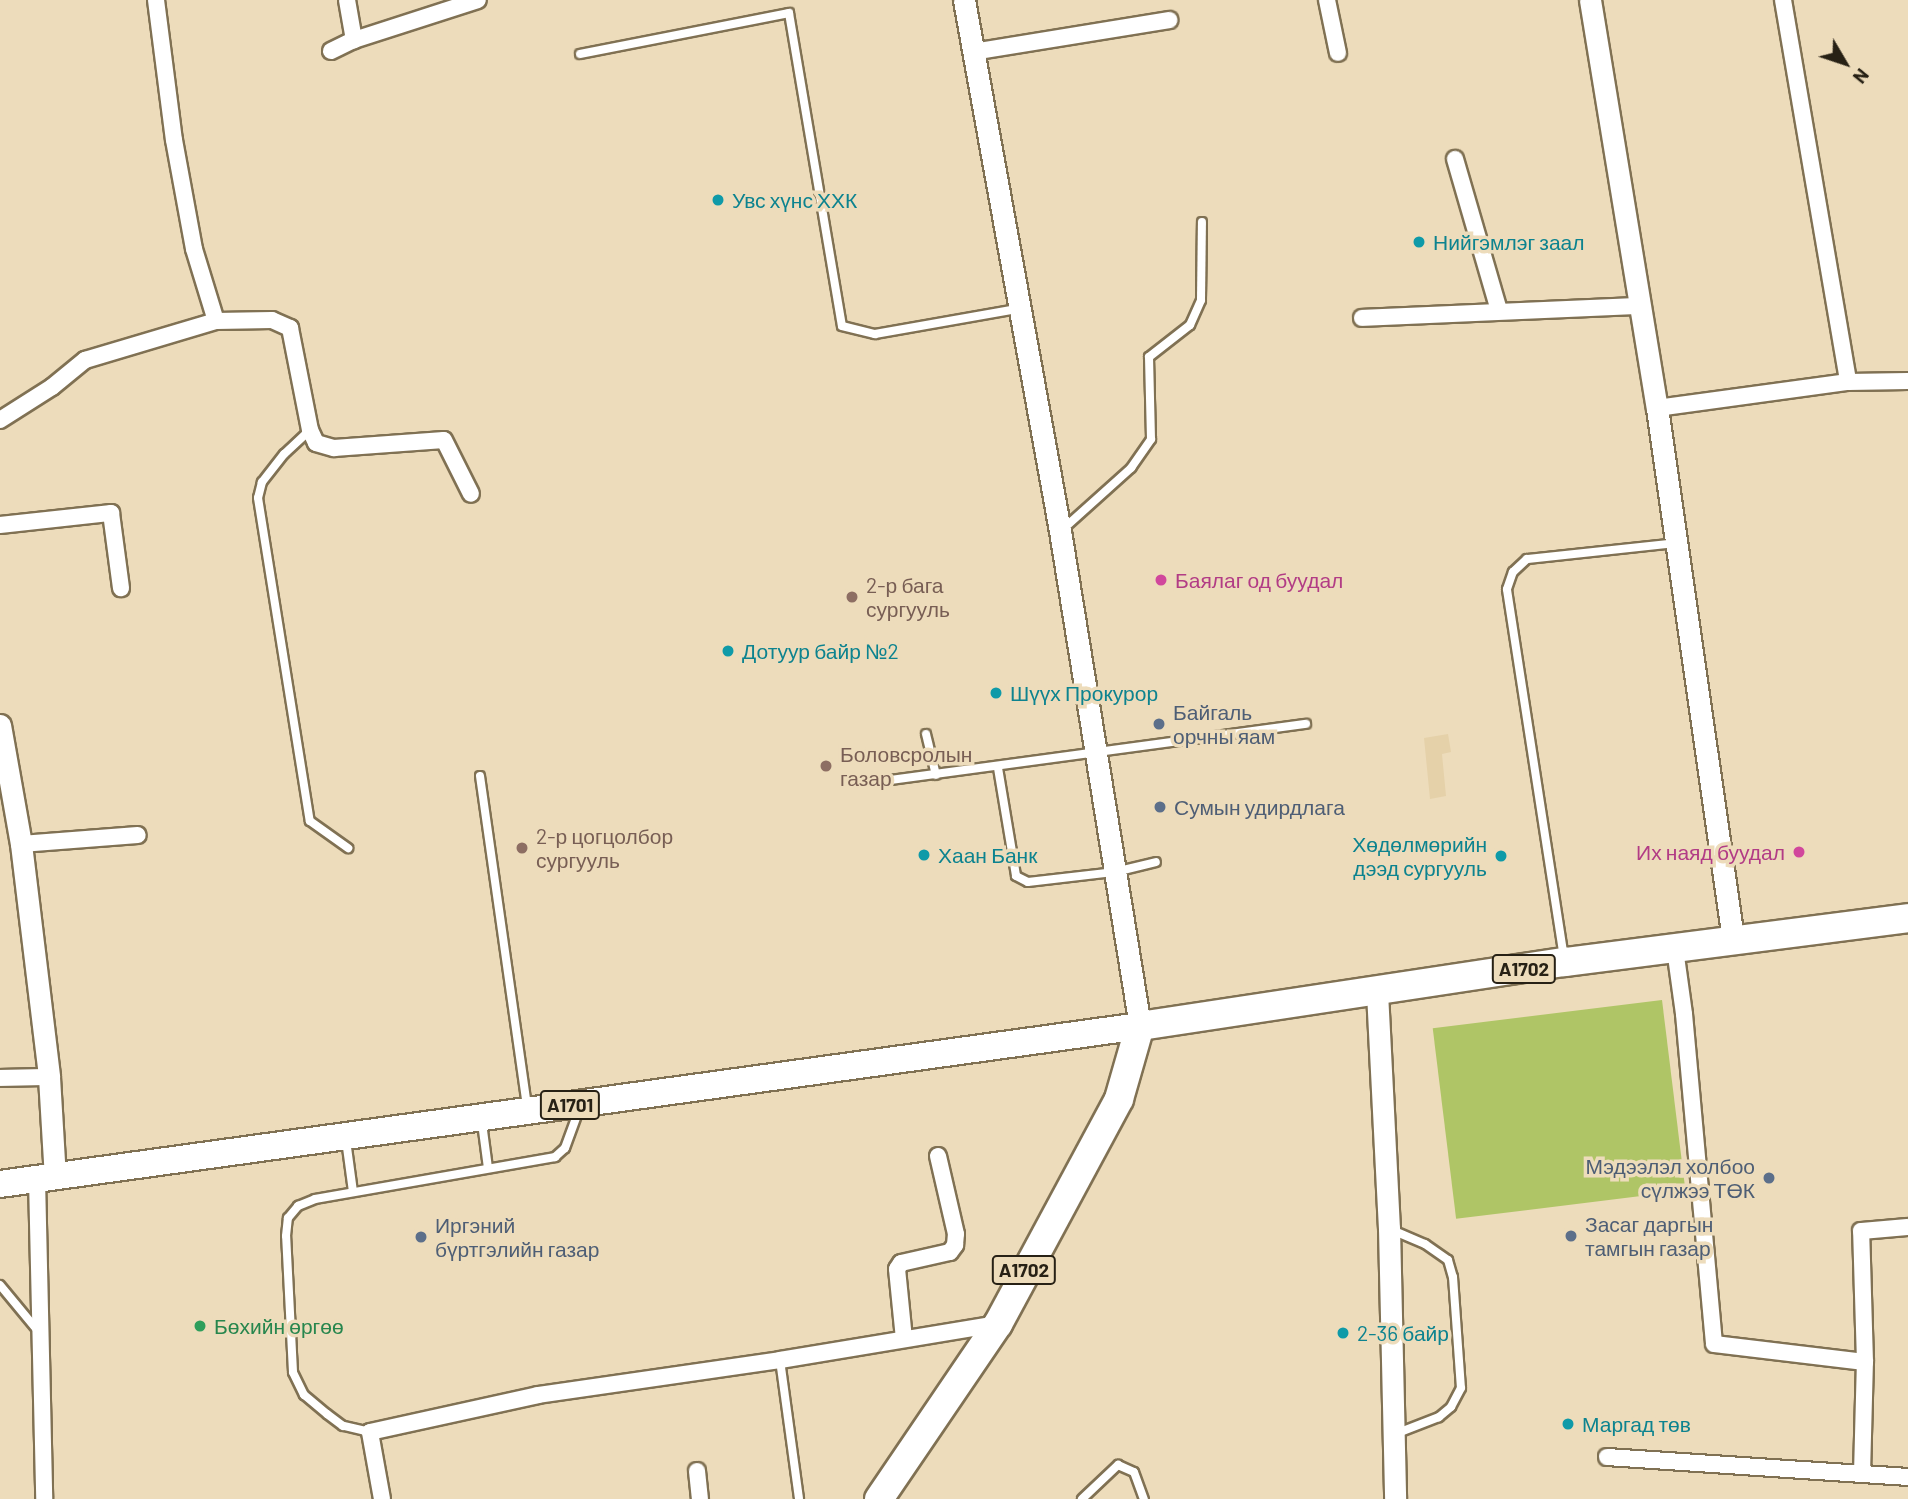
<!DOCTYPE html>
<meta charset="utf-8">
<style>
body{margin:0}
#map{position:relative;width:1908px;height:1499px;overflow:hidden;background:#eddcbb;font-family:Barlow,sans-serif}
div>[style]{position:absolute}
.built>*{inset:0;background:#e5d1a9}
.green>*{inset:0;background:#afc566;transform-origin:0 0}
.roads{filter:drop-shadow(2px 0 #807153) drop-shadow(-2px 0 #807153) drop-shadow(0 2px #807153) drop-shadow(0 -2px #807153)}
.service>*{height:8px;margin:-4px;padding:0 4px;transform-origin:4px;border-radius:4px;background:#fff}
.minor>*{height:16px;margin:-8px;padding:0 8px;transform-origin:8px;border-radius:8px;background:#fff}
.tertiary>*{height:21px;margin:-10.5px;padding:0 10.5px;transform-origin:10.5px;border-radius:10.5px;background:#fff}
.primary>*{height:26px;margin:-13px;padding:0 13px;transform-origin:13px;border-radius:13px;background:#fff}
.trunk>*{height:28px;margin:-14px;padding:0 14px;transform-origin:14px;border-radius:14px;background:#fff}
.dots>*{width:19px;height:19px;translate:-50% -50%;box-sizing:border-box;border:4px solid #eddcbb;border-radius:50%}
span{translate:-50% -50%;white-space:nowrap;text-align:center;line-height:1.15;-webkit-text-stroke:7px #eddcbb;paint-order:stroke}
.shield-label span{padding:2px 5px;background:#eddcbb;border:2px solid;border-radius:5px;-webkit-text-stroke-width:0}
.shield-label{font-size:19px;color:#272115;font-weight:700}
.culture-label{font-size:21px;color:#0d838f}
.left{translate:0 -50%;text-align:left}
.right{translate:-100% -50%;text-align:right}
.hotel-label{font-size:21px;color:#b23c85}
.education-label{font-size:21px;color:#785e54}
.service-label{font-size:21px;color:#4e5e75}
.leisure-label{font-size:21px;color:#27864d}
.north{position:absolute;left:1810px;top:28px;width:70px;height:70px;-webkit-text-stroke:5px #eddcbb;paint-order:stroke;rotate:129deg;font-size:19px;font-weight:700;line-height:28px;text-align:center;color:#272115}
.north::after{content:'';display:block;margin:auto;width:24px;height:32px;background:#272115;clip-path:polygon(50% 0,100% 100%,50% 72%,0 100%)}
</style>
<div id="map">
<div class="built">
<div style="clip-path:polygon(1448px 734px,1451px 752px,1442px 754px,1446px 796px,1430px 799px,1424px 738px)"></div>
</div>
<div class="green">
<div style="left:1662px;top:1000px;width:192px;height:231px;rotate:83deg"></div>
</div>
<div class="roads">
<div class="service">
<div style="left:580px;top:54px;width:213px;rotate:-11.1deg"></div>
<div style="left:789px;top:13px;width:317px;rotate:80.4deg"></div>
<div style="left:842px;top:326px;width:34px;rotate:14deg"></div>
<div style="left:875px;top:334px;width:144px;rotate:-10deg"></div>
<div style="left:310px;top:430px;width:35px;rotate:137deg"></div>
<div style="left:284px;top:454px;width:36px;rotate:128deg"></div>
<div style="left:262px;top:482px;width:16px;rotate:104deg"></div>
<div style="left:258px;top:498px;width:327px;rotate:80.9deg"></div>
<div style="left:310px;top:821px;width:47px;rotate:35.4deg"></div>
<div style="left:1062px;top:530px;width:93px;rotate:-41.9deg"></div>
<div style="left:1131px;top:468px;width:35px;rotate:-55deg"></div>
<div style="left:1151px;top:439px;width:82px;rotate:-91.4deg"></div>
<div style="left:1149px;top:357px;width:52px;rotate:-38deg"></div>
<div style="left:1190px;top:325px;width:27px;rotate:-66deg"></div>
<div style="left:1201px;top:300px;width:78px;rotate:-89.3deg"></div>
<div style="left:926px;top:734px;width:42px;rotate:76.3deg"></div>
<div style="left:998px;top:768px;width:109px;rotate:80.5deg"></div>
<div style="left:1016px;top:876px;width:13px;rotate:27deg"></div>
<div style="left:1028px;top:882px;width:88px;rotate:-6.6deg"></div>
<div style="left:1115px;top:872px;width:42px;rotate:-13.7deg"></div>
<div style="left:480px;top:776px;width:333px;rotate:81.9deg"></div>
<div style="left:876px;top:782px;width:434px;rotate:-7.7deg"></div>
<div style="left:1564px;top:958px;width:373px;rotate:-98.8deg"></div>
<div style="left:1507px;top:589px;width:18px;rotate:-71deg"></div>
<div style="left:1513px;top:572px;width:19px;rotate:-43deg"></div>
<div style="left:1527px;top:559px;width:150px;rotate:-6.1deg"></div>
<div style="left:482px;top:1123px;width:45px;rotate:82.4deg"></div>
<div style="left:346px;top:1140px;width:52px;rotate:82.3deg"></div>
<div style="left:1392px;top:1230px;width:36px;rotate:23deg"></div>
<div style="left:1425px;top:1244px;width:28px;rotate:35deg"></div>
<div style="left:1448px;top:1260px;width:18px;rotate:74deg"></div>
<div style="left:1453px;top:1277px;width:111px;rotate:85.9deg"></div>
<div style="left:1461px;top:1388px;width:21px;rotate:118deg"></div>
<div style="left:1451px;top:1407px;width:16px;rotate:140deg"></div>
<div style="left:1439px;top:1417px;width:47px;rotate:158.9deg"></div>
<div style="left:0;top:1285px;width:60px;rotate:50.4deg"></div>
<div style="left:780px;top:1360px;width:140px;rotate:82.2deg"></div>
<div style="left:370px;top:1432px;width:28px;rotate:-167deg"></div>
<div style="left:343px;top:1426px;width:20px;rotate:-143deg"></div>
<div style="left:327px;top:1414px;width:30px;rotate:-140deg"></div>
<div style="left:304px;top:1395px;width:25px;rotate:-116deg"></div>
<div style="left:293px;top:1372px;width:136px;rotate:-92.9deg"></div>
<div style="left:286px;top:1236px;width:18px;rotate:-84deg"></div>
<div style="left:288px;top:1218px;width:16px;rotate:-50deg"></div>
<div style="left:298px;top:1206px;width:18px;rotate:-22deg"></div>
<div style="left:315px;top:1199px;width:244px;rotate:-9.9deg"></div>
<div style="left:555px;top:1157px;width:13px;rotate:-42deg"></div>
<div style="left:565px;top:1148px;width:40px;rotate:-69.8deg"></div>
<div style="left:1082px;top:1499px;width:50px;rotate:-43.4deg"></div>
<div style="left:1118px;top:1465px;width:17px;rotate:24deg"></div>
<div style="left:1134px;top:1472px;width:29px;rotate:70deg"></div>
</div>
<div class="minor">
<div style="left:156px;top:0;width:141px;rotate:82.7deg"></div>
<div style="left:174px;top:140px;width:111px;rotate:79.6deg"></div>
<div style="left:194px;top:249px;width:75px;rotate:73deg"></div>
<div style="left:347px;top:0;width:41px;rotate:80.1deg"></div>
<div style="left:1327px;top:0;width:54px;rotate:78.3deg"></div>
<div style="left:1783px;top:0;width:387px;rotate:80.3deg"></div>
<div style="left:331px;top:51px;width:25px;rotate:-26deg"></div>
<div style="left:354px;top:40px;width:130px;rotate:-17.9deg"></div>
<div style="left:972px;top:52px;width:200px;rotate:-9.2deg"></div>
<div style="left:1455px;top:159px;width:157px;rotate:73.8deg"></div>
<div style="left:1362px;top:318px;width:278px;rotate:-2.5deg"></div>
<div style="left:1657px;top:408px;width:193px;rotate:-7.8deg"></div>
<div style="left:1848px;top:382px;width:60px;rotate:-1deg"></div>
<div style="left:0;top:420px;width:62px;rotate:-32.4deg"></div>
<div style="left:52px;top:387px;width:43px;rotate:-39.3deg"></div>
<div style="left:85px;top:360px;width:137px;rotate:-16.6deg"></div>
<div style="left:216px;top:321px;width:56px;rotate:-1deg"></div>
<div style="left:272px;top:320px;width:20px;rotate:24deg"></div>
<div style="left:290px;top:328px;width:104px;rotate:78.9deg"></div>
<div style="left:310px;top:430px;width:14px;rotate:65deg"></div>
<div style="left:316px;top:443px;width:19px;rotate:16deg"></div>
<div style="left:334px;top:448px;width:110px;rotate:-4.2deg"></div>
<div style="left:444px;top:440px;width:60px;rotate:63.4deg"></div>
<div style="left:0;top:525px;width:112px;rotate:-6.2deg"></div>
<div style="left:111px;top:513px;width:76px;rotate:82.4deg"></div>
<div style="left:21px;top:844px;width:117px;rotate:-4.4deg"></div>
<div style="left:1675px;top:949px;width:66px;rotate:82.1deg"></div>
<div style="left:1684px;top:1014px;width:331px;rotate:84.8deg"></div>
<div style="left:1714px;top:1344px;width:152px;rotate:6.8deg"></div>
<div style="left:0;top:1078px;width:49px;rotate:-1.2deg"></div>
<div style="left:37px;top:1179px;width:320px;rotate:88.7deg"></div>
<div style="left:904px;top:1339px;width:70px;rotate:-95.7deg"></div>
<div style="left:897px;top:1269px;width:7px;rotate:-56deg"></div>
<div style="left:901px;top:1263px;width:50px;rotate:-12.7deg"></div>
<div style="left:950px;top:1252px;width:9px;rotate:-54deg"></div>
<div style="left:955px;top:1245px;width:11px;rotate:-85deg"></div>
<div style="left:956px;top:1234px;width:80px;rotate:-103deg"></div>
<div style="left:1607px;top:1457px;width:302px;rotate:3.8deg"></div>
<div style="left:697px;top:1471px;width:28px;rotate:84deg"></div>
<div style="left:1862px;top:1474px;width:112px;rotate:-88.5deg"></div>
<div style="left:1865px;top:1362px;width:131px;rotate:-91.7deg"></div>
<div style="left:1861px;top:1231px;width:47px;rotate:-4.9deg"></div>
<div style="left:382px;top:1499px;width:68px;rotate:-100.2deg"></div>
<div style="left:370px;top:1432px;width:172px;rotate:-12.4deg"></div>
<div style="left:538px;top:1395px;width:245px;rotate:-8.2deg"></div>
<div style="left:780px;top:1360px;width:221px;rotate:-9.4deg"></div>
</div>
<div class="tertiary">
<div style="left:964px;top:0;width:540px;rotate:79.75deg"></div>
<div style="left:1060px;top:531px;width:501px;rotate:80.82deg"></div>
<div style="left:1590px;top:0;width:413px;rotate:80.7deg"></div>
<div style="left:1657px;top:408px;width:536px;rotate:81.85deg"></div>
<div style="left:0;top:725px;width:121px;rotate:80deg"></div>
<div style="left:21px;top:844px;width:235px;rotate:83.1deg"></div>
<div style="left:49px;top:1077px;width:100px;rotate:86.6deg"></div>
<div style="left:1377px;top:992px;width:236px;rotate:87.1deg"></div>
<div style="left:1389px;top:1228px;width:271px;rotate:88.7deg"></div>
</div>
<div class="primary">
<div style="left:0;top:1184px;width:1151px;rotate:-7.89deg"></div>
</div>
<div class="trunk">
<div style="left:879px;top:1499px;width:212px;rotate:-55.8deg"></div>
<div style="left:998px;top:1324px;width:255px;rotate:-61.7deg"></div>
<div style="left:1119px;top:1099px;width:76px;rotate:-74deg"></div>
<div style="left:1140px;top:1026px;width:430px;rotate:-8.6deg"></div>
<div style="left:1565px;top:962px;width:346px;rotate:-7.3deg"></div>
</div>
</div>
<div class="dots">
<div style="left:718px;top:200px;background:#0f9aa8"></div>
<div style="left:1419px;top:242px;background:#0f9aa8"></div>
<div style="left:1161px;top:580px;background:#d1479c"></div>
<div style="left:852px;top:597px;background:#8d6e63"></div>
<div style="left:728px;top:651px;background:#0f9aa8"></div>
<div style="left:996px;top:693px;background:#0f9aa8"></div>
<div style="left:1159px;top:724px;background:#5c6f8a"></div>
<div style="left:826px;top:766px;background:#8d6e63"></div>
<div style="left:1160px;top:807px;background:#5c6f8a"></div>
<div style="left:522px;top:848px;background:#8d6e63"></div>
<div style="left:1799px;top:852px;background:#d1479c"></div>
<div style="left:924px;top:855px;background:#0f9aa8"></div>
<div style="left:1501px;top:856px;background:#0f9aa8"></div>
<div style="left:1769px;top:1178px;background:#5c6f8a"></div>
<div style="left:1571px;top:1236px;background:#5c6f8a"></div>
<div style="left:421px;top:1237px;background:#5c6f8a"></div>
<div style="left:200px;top:1326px;background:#2e9e5b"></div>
<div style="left:1343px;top:1333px;background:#0f9aa8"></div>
<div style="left:1568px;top:1424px;background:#0f9aa8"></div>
</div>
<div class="shield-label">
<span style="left:1524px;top:969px">A1702</span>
<span style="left:570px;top:1105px">A1701</span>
<span style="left:1024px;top:1270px">A1702</span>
</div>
<div class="culture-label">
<span class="left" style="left:732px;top:200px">Увс хүнс ХХК</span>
<span class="left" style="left:1433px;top:242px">Нийгэмлэг заал</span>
<span class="left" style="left:742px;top:651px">Дотуур байр №2</span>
<span class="left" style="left:1010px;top:693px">Шүүх Прокурор</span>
<span class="right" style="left:1487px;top:856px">Хөдөлмөрийн<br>дээд сургууль</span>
<span class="left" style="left:938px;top:855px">Хаан Банк</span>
<span class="left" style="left:1357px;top:1333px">2-36 байр</span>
<span class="left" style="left:1582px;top:1424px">Маргад төв</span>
</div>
<div class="hotel-label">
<span class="left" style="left:1175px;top:580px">Баялаг од буудал</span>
<span class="right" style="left:1785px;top:852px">Их наяд буудал</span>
</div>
<div class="education-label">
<span class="left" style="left:866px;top:597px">2-р бага<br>сургууль</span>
<span class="left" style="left:840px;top:766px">Боловсролын<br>газар</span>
<span class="left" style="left:536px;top:848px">2-р цогцолбор<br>сургууль</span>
</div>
<div class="service-label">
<span class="left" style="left:1173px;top:724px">Байгаль<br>орчны яам</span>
<span class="left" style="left:1174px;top:807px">Сумын удирдлага</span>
<span class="right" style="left:1755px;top:1178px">Мэдээлэл холбоо<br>сүлжээ ТӨК</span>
<span class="left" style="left:1585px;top:1236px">Засаг даргын<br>тамгын газар</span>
<span class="left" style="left:435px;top:1237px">Иргэний<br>бүртгэлийн газар</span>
</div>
<div class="leisure-label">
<span class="left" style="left:214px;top:1326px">Бөхийн өргөө</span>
</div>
<div class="north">N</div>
</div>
